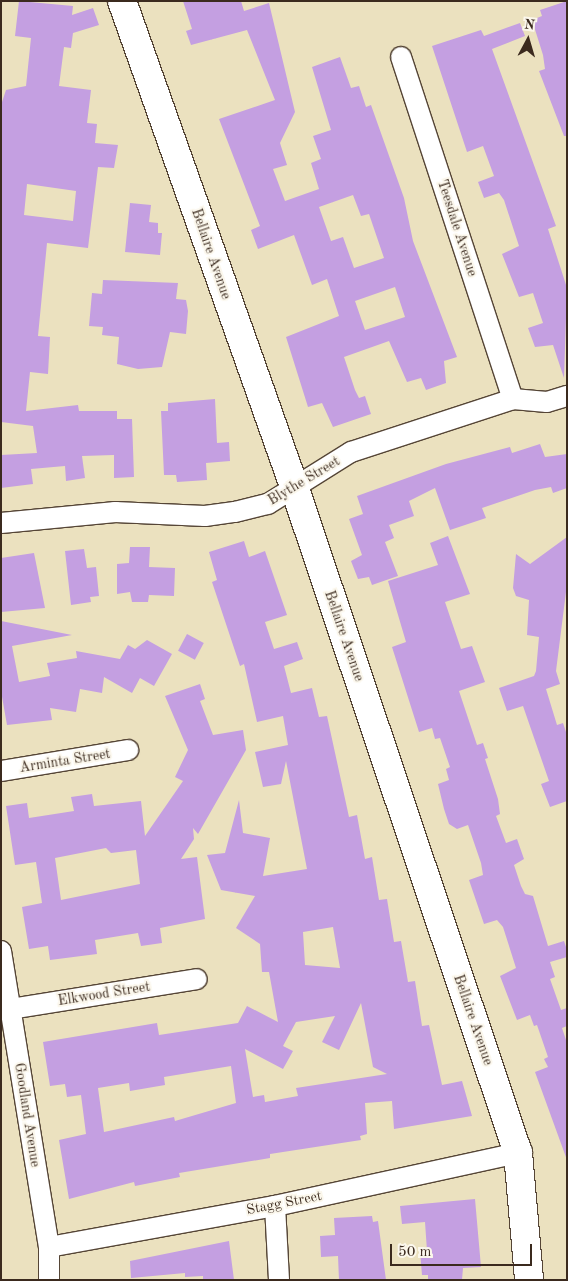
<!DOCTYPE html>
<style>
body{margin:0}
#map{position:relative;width:568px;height:1281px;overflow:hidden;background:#ebe1bf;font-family:"Old Standard TT",serif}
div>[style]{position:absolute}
.building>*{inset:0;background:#c49fe1;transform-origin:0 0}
.roads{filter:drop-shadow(1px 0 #554536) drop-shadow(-1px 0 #554536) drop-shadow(0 1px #554536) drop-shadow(0 -1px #554536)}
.street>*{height:20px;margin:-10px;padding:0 10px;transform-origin:10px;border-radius:10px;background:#fff}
.secondary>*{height:28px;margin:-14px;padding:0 14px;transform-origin:14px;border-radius:14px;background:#fff}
span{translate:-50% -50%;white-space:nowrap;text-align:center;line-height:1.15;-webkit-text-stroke:4px #fbf7ec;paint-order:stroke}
.street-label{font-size:14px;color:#3b2a1e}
.frame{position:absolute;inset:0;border:2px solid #3b2a1e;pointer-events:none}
.north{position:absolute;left:503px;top:15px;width:50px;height:50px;-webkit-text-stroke:4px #fbf7ec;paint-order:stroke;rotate:6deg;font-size:14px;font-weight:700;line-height:20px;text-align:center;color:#3b2a1e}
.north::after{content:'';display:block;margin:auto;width:18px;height:22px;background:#3b2a1e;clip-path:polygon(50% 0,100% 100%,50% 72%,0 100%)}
.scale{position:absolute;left:390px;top:1244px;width:142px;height:22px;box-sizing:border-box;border:2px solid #3b2a1e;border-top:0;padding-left:6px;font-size:15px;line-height:18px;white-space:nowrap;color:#3b2a1e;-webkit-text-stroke:4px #fbf7ec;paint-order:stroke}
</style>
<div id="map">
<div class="building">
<div style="clip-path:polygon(evenodd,19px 1px,73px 6px,72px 15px,93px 8px,99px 25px,73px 33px,71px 48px,64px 47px,59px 86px,91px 90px,87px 123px,97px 124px,95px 143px,118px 145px,114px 168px,98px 167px,88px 248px,47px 243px,38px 336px,50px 337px,48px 374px,30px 372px,26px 411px,78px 405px,79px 411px,117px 411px,117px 419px,132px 419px,134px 477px,114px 478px,114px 455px,82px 456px,85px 478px,66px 481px,65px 466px,31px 469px,33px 484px,1px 488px,1px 455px,37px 453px,33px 426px,1px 422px,1px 105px,6px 90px,26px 86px,31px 38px,15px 36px,19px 1px,27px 184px,76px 191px,73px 221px,24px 215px,27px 184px)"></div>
<div style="clip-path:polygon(evenodd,183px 1px,241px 1px,244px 11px,269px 3px,295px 112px,280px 143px,287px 165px,273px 169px,285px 201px,319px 189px,311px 163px,321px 159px,313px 136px,331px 130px,312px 67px,340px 57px,351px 88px,359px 86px,366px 107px,371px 105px,404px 198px,413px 241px,457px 357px,444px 361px,446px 383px,426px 390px,421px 378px,407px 382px,389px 341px,344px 357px,355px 390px,359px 398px,365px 396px,371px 414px,333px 427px,322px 403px,308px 407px,286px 337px,339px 316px,327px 279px,312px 285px,294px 235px,258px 249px,251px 230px,260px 226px,219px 119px,275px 100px,247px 30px,191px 45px,186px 31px,192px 29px,183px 1px,353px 195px,361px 216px,369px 214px,384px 258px,354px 268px,343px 237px,331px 241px,319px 207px,353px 195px,183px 1px,395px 287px,405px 317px,365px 330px,355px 301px,395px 287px)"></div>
<div style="clip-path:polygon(567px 1px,567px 136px,564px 136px,539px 71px,545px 69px,543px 55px,532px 20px,542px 16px,540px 10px)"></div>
<div style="clip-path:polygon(520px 23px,525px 36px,492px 49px,556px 226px,548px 229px,567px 288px,564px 378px,553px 345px,535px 347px,528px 328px,543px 323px,533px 293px,519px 297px,502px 254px,519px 246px,504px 200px,499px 193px,484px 198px,478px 182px,494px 176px,483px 146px,467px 152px,432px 46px,481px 30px,484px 36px)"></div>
<div style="clip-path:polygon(130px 203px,151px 205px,149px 222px,158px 223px,158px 233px,162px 233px,160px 255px,125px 252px)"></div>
<div style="clip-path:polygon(103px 280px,178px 283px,176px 299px,186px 300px,188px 311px,186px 334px,170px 332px,162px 367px,138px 369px,117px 364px,119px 337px,102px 335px,103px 327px,89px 326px,92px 293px,102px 294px)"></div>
<div style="clip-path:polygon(215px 399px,217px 443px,229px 442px,230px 461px,206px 463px,207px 480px,177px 482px,176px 475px,164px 475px,161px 411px,168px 411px,168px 403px)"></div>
<div style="clip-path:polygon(540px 444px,545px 457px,567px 454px,567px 488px,553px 493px,551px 487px,535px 490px,482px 508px,486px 518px,450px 530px,435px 488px,409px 501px,414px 516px,389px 525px,394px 538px,385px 542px,398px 576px,372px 585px,369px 577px,358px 579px,351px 561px,362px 555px,349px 519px,363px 514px,357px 496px,446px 464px,510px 447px,512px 453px)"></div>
<div style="clip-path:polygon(448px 536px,470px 594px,445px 602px,461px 649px,472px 646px,485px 682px,459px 691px,477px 745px,483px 743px,488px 758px,485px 759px,498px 799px,500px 814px,496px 816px,506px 843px,517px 839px,524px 859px,514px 865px,521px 886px,525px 894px,533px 896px,548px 946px,564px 941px,567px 950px,567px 957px,550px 962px,555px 977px,550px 979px,561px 1010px,567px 1008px,567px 1026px,562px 1028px,567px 1043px,567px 1160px,535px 1072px,548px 1067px,544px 1059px,548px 1057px,537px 1025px,534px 1026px,530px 1015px,517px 1020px,500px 976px,516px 968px,503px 927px,497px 920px,484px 924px,469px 880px,483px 875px,481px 863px,468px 825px,457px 829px,449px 824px,444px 809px,438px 784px,449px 780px,446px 769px,450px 767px,440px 738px,435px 739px,432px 728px,419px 732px,392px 647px,406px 642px,388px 581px,438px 565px,430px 543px)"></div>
<div style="clip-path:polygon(567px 537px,567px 584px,556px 671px,560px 684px,546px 689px,557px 725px,563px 723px,567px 735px,567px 801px,550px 807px,541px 784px,549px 781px,523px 706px,507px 711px,499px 688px,534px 676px,536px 671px,539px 637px,527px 635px,529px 600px,516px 596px,513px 588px,516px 554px,530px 564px)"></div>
<div style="clip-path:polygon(evenodd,244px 541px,249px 557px,265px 551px,287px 615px,265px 622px,274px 649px,297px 642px,303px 659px,284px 666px,291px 693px,312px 688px,319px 717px,327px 716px,349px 817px,357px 815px,365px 859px,372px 857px,379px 900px,387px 899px,394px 942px,401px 941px,408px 982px,415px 981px,422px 1026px,429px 1025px,442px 1085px,462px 1081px,472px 1116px,394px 1129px,392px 1101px,365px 1103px,367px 1134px,360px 1136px,361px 1140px,270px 1154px,270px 1158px,179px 1173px,180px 1177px,135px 1186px,134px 1182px,69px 1199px,59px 1140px,86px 1134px,81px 1095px,67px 1097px,65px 1084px,50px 1086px,43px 1042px,157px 1023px,159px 1035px,238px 1023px,247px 1006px,278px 1022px,269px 972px,262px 972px,260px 944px,236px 928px,255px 896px,221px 890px,207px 855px,225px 853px,239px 800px,243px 833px,270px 838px,263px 876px,307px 869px,286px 761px,281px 784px,263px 787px,255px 752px,288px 745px,283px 716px,257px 722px,244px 664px,240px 666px,212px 582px,217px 580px,209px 552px,244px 541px,333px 927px,340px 968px,305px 965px,303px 932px,333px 927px,244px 541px,361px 1003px,373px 1067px,387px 1074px,296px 1088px,298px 1096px,265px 1102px,264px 1095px,253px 1097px,245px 1049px,283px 1069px,293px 1051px,283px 1046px,296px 1022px,335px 1016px,322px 1042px,339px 1050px,361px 1003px,244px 541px,231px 1066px,236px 1103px,175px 1121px,174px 1117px,104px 1132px,98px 1088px,129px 1083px,130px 1091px,165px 1085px,164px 1077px,231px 1066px)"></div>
<div style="clip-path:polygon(130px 547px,150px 547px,149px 567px,175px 568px,174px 596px,149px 595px,148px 602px,132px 602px,130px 592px,117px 594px,117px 564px,129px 563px)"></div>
<div style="clip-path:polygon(84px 549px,87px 568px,96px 567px,99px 596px,90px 597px,91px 602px,71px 605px,65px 551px)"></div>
<div style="clip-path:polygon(34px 553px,45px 608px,1px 612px,1px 558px)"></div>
<div style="clip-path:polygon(1px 621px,72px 635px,12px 646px,19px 682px,50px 676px,47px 663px,77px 658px,76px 651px,120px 659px,128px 645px,135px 649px,147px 640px,172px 654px,154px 686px,140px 678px,132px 693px,104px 677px,102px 693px,80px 689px,76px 712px,50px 708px,52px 720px,7px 725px,1px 691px)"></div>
<div style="left:187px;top:634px;width:19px;height:19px;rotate:28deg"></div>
<div style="clip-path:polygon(evenodd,200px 684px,205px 699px,200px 701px,213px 735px,243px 730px,246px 750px,198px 834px,193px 828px,194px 839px,181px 859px,197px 857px,205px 919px,160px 928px,162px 943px,141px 946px,138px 933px,95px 940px,97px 954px,50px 960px,48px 946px,29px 949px,22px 907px,42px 903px,36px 862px,15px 865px,6px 806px,27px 803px,29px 818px,74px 811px,71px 797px,92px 794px,94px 806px,141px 801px,145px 836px,183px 781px,175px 777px,188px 750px,165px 696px,200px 684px,106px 848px,111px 853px,136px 850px,140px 884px,61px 900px,55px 858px,106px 848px)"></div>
<div style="clip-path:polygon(475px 1199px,481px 1267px,463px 1268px,462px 1280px,428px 1280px,428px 1275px,422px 1275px,420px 1251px,427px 1251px,425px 1222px,402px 1224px,400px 1206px)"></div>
<div style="clip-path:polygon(372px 1216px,373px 1222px,378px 1221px,386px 1280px,339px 1280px,338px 1256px,321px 1257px,320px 1236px,335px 1235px,334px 1218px)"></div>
<div style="clip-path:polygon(229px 1241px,234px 1280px,203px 1280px,203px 1276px,185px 1277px,185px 1273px,131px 1278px,130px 1261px)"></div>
</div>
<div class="roads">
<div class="street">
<div style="left:401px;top:57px;width:360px;rotate:71.9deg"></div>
<div style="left:1px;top:523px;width:115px;rotate:-5.5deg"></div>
<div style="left:115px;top:512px;width:90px;rotate:2.5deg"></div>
<div style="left:205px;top:516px;width:30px;rotate:-8deg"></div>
<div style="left:235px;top:512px;width:34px;rotate:-14deg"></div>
<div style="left:268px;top:504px;width:98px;rotate:-32.1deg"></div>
<div style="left:351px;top:452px;width:170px;rotate:-18.1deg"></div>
<div style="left:513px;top:399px;width:34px;rotate:5deg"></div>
<div style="left:547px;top:402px;width:21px;rotate:-17deg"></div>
<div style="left:1px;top:771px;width:129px;rotate:-9.4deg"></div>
<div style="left:1px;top:951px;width:300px;rotate:80.8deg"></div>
<div style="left:49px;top:1247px;width:33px;rotate:90deg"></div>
<div style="left:10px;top:1009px;width:189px;rotate:-9.1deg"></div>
<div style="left:275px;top:1206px;width:74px;rotate:86.9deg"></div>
<div style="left:49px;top:1247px;width:230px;rotate:-10.3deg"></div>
<div style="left:275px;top:1206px;width:249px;rotate:-12.3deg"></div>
</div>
<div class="secondary">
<div style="left:122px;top:1px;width:518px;rotate:70.48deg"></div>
<div style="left:295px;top:489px;width:700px;rotate:71.44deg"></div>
<div style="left:518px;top:1153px;width:127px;rotate:85deg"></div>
</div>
</div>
<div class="street-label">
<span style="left:457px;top:228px;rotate:72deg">Teesdale Avenue</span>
<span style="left:211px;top:254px;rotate:71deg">Bellaire Avenue</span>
<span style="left:304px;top:481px;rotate:-31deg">Blythe Street</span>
<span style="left:344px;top:636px;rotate:71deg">Bellaire Avenue</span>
<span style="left:65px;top:761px;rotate:-9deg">Arminta Street</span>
<span style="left:104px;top:994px;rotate:-9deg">Elkwood Street</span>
<span style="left:473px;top:1020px;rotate:71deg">Bellaire Avenue</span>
<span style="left:27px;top:1115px;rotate:81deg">Goodland Avenue</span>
<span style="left:284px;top:1203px;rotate:-11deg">Stagg Street</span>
</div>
<div class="frame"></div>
<div class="north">N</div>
<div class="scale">50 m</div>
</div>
